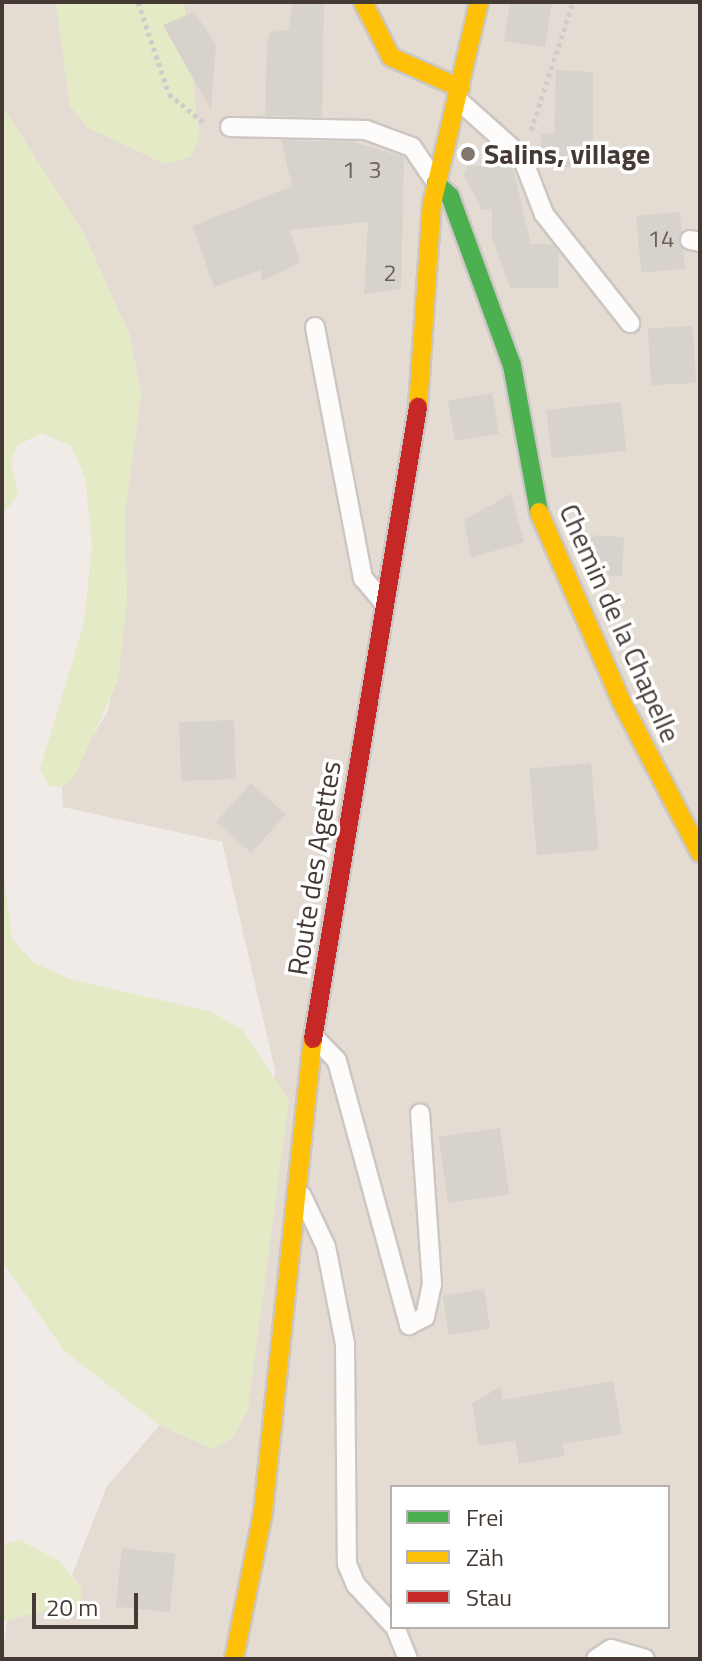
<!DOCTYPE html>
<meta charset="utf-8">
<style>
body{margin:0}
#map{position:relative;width:702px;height:1661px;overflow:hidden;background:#f0ebe6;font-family:"Titillium Web",sans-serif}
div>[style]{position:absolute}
.residential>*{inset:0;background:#e4dcd3}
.green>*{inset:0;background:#e3eac5}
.building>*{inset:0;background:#d8d2cd;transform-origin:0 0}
.path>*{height:5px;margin-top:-2.5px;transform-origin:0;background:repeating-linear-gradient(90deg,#d0ccc9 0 4px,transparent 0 8px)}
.roads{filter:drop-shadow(2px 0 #ccc7c3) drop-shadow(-2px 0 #ccc7c3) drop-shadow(0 2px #ccc7c3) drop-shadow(0 -2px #ccc7c3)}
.lane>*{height:18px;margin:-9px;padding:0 9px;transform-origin:9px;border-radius:9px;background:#fdfcfb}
.fast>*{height:18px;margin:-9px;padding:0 9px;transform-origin:9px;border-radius:9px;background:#4caf50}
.slow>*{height:18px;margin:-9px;padding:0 9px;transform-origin:9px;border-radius:9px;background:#ffc107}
.jam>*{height:18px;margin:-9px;padding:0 9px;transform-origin:9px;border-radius:9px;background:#c62828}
.dots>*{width:22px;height:22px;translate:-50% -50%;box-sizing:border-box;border:4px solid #fff;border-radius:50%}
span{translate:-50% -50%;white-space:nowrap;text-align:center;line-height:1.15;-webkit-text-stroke:7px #fff;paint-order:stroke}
.number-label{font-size:24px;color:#6b625b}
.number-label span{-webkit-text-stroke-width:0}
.poi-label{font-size:28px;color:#453a33;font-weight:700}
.left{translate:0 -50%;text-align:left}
.street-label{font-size:28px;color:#453a33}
.frame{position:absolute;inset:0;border:4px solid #453a33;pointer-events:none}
.legend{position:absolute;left:390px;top:1485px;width:280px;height:144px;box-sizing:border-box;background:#fff;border:2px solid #b5b0ad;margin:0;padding:10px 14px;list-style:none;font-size:24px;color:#453a33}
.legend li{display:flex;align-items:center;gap:16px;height:40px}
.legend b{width:40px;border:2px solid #b5b0ad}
.scale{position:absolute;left:32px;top:1593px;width:106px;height:36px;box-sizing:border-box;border:4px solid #453a33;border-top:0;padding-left:10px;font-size:24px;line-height:28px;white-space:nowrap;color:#453a33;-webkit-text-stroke:6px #fff;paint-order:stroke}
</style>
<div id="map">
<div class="residential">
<div style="clip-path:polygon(evenodd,2px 2px,56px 2px,70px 106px,199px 138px,184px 2px,700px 2px,700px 1659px,2px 1659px,8px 1615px,47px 1610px,69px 1617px,81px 1587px,72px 1575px,107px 1486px,160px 1425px,213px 1449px,233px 1437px,248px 1409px,275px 1070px,222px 842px,63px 807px,62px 787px,108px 711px,127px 604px,125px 514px,141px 393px,129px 334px,83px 232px,2px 106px,2px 2px,392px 1487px,668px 1487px,668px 1627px,392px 1627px,392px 1487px)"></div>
</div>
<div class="green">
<div style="clip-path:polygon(56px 2px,184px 2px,199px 138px,191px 157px,165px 164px,88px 128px,70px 106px)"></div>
<div style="clip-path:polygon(2px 106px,83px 232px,129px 334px,141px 393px,125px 514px,127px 604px,118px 681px,75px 775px,62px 787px,50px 787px,40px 769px,84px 624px,92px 545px,85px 477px,71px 446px,42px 433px,18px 445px,11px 462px,18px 494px,2px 516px)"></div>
<div style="clip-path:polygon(2px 864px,12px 939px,33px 962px,69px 979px,212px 1012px,242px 1030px,289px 1100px,248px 1409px,233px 1437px,213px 1449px,160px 1425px,64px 1351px,2px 1260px)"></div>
<div style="clip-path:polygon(20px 1540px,59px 1561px,81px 1587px,81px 1605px,69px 1617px,46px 1610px,2px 1622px,2px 1545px)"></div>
</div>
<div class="building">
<div style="clip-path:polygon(292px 2px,324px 2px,322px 117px,265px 116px,267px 43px,270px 32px,289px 30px)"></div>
<div style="clip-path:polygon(510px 2px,552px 2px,545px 47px,504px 41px)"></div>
<div style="clip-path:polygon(194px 12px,216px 44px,211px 110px,163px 25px)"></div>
<div style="clip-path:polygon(556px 70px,593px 72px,593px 167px,541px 167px,541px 134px,554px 133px)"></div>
<div style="clip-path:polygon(281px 140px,353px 142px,404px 157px,401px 289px,364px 294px,368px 222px,290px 230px,300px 263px,262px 281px,261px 270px,214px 287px,193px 226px,292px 186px)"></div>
<div style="clip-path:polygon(512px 164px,531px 244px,552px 244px,559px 252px,558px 288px,510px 288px,492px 238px,492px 209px,482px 210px,464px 175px,467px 166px)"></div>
<div style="left:680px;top:212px;width:57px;height:44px;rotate:85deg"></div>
<div style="left:693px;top:326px;width:57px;height:45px;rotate:87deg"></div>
<div style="left:492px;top:393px;width:41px;height:45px;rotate:80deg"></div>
<div style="left:621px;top:402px;width:49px;height:75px;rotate:84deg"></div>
<div style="clip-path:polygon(511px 494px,524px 542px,471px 558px,464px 520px)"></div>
<div style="clip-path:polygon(586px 535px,624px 537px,622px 576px,593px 575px)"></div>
<div style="left:234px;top:720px;width:59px;height:55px;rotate:88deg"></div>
<div style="left:591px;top:763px;width:87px;height:62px;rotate:85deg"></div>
<div style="left:251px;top:783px;width:47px;height:52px;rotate:42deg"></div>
<div style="left:500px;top:1128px;width:67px;height:62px;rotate:82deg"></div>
<div style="left:484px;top:1289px;width:40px;height:42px;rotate:81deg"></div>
<div style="clip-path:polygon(613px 1381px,622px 1434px,562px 1444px,565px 1456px,519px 1464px,515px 1441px,479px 1446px,472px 1403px,500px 1387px,503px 1400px)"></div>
<div style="left:122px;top:1548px;width:54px;height:59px;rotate:6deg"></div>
</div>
<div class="path">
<div style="left:138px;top:2px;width:97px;rotate:71.4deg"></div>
<div style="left:169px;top:94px;width:45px;rotate:39.6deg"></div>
<div style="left:531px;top:130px;width:135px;rotate:-71.8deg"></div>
</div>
<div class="roads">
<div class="lane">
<div style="left:458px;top:100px;width:86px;rotate:41.7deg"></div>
<div style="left:522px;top:157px;width:61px;rotate:68.9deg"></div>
<div style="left:544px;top:214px;width:139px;rotate:51.7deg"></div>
<div style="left:230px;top:127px;width:136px;rotate:1.3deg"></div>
<div style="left:366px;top:130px;width:49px;rotate:20.3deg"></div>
<div style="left:412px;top:147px;width:36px;rotate:56deg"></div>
<div style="left:690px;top:240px;width:10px;rotate:11deg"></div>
<div style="left:315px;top:327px;width:256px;rotate:79.2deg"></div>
<div style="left:363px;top:578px;width:31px;rotate:50deg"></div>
<div style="left:316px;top:1039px;width:30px;rotate:46deg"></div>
<div style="left:337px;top:1061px;width:274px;rotate:74.7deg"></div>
<div style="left:409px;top:1325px;width:18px;rotate:-27deg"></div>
<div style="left:425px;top:1317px;width:34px;rotate:-78deg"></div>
<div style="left:432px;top:1284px;width:171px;rotate:-94deg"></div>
<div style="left:302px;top:1196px;width:56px;rotate:64.8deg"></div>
<div style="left:326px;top:1247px;width:99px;rotate:78.9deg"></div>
<div style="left:345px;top:1344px;width:220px;rotate:89.5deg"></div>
<div style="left:347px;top:1564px;width:23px;rotate:67deg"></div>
<div style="left:356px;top:1585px;width:53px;rotate:47.3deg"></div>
<div style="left:395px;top:1627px;width:35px;rotate:68deg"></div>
<div style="left:596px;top:1659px;width:18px;rotate:-34deg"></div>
<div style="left:611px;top:1649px;width:35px;rotate:16deg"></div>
</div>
<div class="fast">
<div style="left:436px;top:183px;width:19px;rotate:43deg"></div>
<div style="left:450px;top:196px;width:180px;rotate:69.9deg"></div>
<div style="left:512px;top:365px;width:149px;rotate:79.6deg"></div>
</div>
<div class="slow">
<div style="left:363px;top:2px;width:62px;rotate:63deg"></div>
<div style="left:391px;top:57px;width:76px;rotate:24.2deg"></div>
<div style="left:418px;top:407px;width:203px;rotate:-86.1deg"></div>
<div style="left:432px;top:204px;width:207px;rotate:-76.9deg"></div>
<div style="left:539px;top:512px;width:206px;rotate:66.5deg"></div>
<div style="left:621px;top:701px;width:171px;rotate:62.5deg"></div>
<div style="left:234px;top:1659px;width:150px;rotate:-78.8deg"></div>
<div style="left:263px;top:1512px;width:476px;rotate:-84deg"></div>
</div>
<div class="jam">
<div style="left:313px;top:1039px;width:641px;rotate:-80.57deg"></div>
</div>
</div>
<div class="dots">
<div style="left:468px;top:154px;background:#817872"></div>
</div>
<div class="number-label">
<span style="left:349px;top:170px">1</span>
<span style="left:375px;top:170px">3</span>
<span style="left:661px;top:239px">14</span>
<span style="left:390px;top:273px">2</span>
</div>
<div class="poi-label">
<span class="left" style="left:484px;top:154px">Salins, village</span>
</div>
<div class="street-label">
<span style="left:620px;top:623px;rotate:66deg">Chemin de la Chapelle</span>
<span style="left:314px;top:868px;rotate:-81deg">Route des Agettes</span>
</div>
<div class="frame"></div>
<ul class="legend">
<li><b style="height:10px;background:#4caf50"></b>Frei</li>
<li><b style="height:10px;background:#ffc107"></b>Zäh</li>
<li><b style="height:10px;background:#c62828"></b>Stau</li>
</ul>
<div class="scale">20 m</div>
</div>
